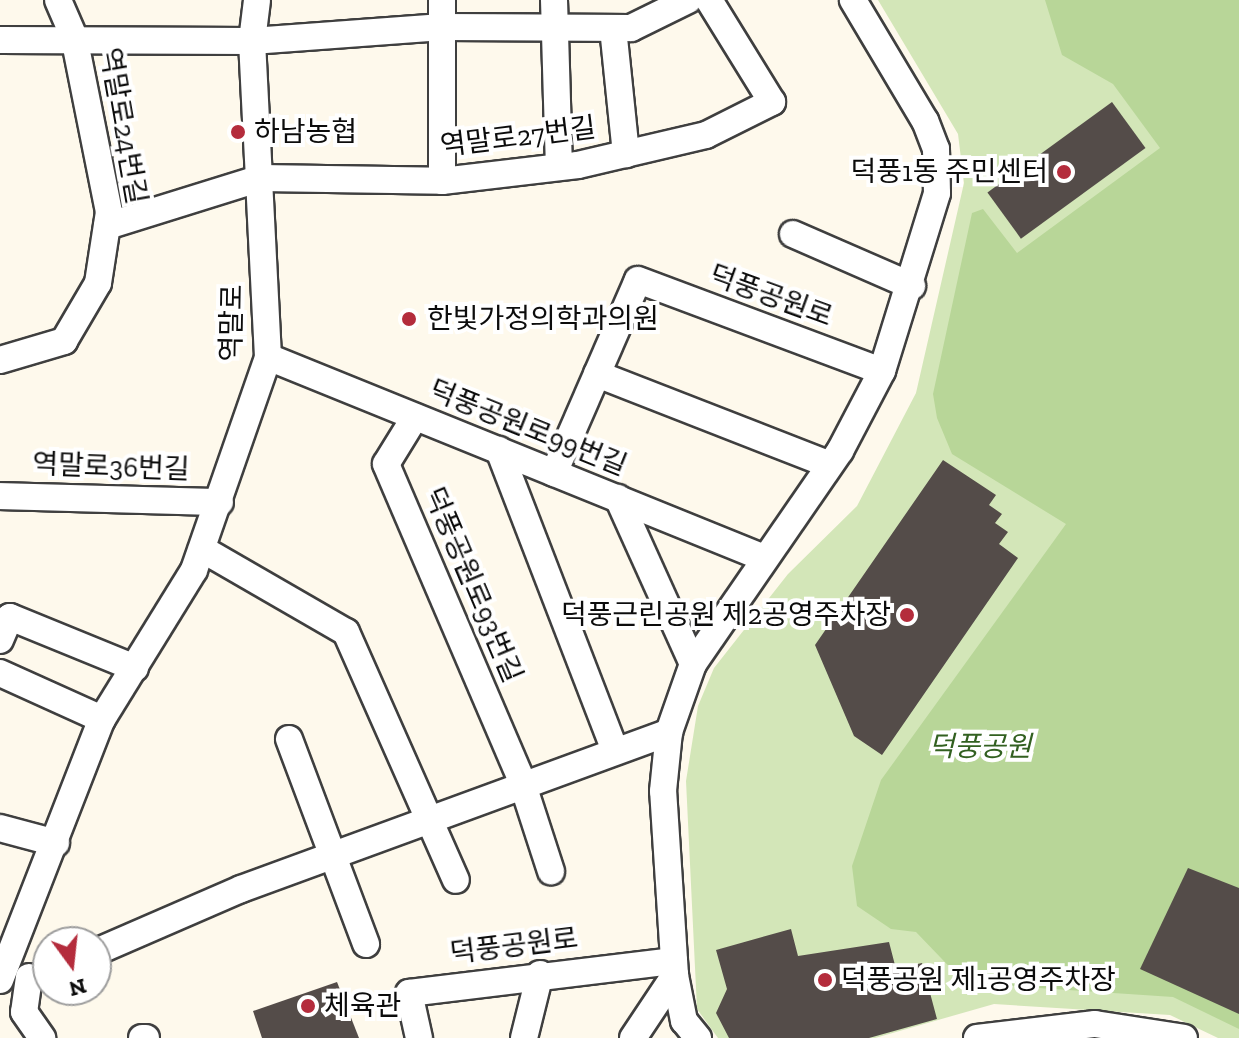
<!DOCTYPE html>
<meta charset="utf-8">
<style>
body{margin:0}
#map{position:relative;width:1239px;height:1038px;overflow:hidden;background:#fef9ec;font-family:"Zilla Slab","Noto Sans KR",serif}
div>[style]{position:absolute}
.green>*{inset:0;background:#d3e6b8}
.forest>*{inset:0;background:#b8d698}
.building>*{inset:0;background:#544c49;transform-origin:0 0}
.roads{filter:drop-shadow(2px 0 #3f3f3f) drop-shadow(-2px 0 #3f3f3f) drop-shadow(0 2px #3f3f3f) drop-shadow(0 -2px #3f3f3f)}
.minor>*{height:26px;margin:-13px;padding:0 13px;transform-origin:13px;border-radius:13px;background:#fff}
.dots>*{width:22px;height:22px;translate:-50% -50%;box-sizing:border-box;border:4px solid #fff;border-radius:50%}
span{translate:-50% -50%;white-space:nowrap;text-align:center;line-height:1.15;-webkit-text-stroke:8px #fff;paint-order:stroke}
.street-label{font-size:28px;color:#0c0c0c}
.poi-label{font-size:28px;color:#0c0c0c}
.left{translate:0 -50%;text-align:left}
.right{translate:-100% -50%;text-align:right}
.park-label{font-size:28px;color:#326020;font-style:italic}
.north{position:absolute;left:32px;top:926px;width:80px;height:80px;box-sizing:border-box;background:#fff;border:2px solid #9e9e9e;border-radius:50%;rotate:165deg;font-size:22px;font-weight:700;line-height:32px;text-align:center;color:#0c0c0c}
.north::after{content:'';display:block;margin:auto;width:28px;height:36px;background:#b42c3c;clip-path:polygon(50% 0,100% 100%,50% 72%,0 100%)}
</style>
<div id="map">
<div class="green">
<div style="clip-path:polygon(878px 0,1239px 0,1239px 1038px,1218px 1038px,1170px 1015px,994px 1004px,875px 1038px,718px 1038px,697px 1009px,686px 781px,698px 706px,714px 668px,788px 574px,857px 506px,916px 393px,964px 183px,958px 134px)"></div>
</div>
<div class="forest">
<div style="clip-path:polygon(1045px 0,1239px 0,1239px 1029px,1173px 997px,965px 983px,916px 932px,891px 929px,857px 906px,852px 866px,881px 780px,1066px 524px,952px 454px,937px 418px,933px 394px,972px 213px,983px 209px,1017px 253px,1160px 148px,1113px 84px,1062px 55px)"></div>
</div>
<div class="building">
<div style="left:1112px;top:102px;width:57px;height:154px;rotate:54deg"></div>
<div style="clip-path:polygon(943px 460px,996px 495px,989px 505px,1002px 514px,995px 523px,1008px 532px,999px 544px,1018px 558px,882px 755px,854px 736px,815px 645px)"></div>
<div style="clip-path:polygon(1188px 868px,1239px 888px,1239px 1014px,1140px 969px)"></div>
<div style="clip-path:polygon(791px 929px,798px 956px,889px 942px,896px 969px,922px 963px,937px 1019px,869px 1038px,729px 1038px,716px 1013px,727px 989px,716px 950px)"></div>
<div style="clip-path:polygon(337px 982px,359px 1038px,262px 1038px,253px 1011px)"></div>
</div>
<div class="roads">
<div class="minor">
<div style="left:442px;top:0;width:181px;rotate:90deg"></div>
<div style="left:554px;top:0;width:167px;rotate:88.3deg"></div>
<div style="left:613px;top:28px;width:127px;rotate:84.1deg"></div>
<div style="left:0;top:40px;width:252px;rotate:0.2deg"></div>
<div style="left:252px;top:41px;width:191px;rotate:-4.2deg"></div>
<div style="left:442px;top:27px;width:189px;rotate:0.3deg"></div>
<div style="left:631px;top:28px;width:64px;rotate:-26.2deg"></div>
<div style="left:107px;top:226px;width:161px;rotate:-17.3deg"></div>
<div style="left:261px;top:178px;width:181px;rotate:0.9deg"></div>
<div style="left:442px;top:181px;width:137px;rotate:-6.7deg"></div>
<div style="left:578px;top:165px;width:131px;rotate:-13.2deg"></div>
<div style="left:706px;top:135px;width:74px;rotate:-26.6deg"></div>
<div style="left:772px;top:102px;width:120px;rotate:-121.7deg"></div>
<div style="left:793px;top:234px;width:130px;rotate:23.6deg"></div>
<div style="left:268px;top:357px;width:535px;rotate:22.06deg"></div>
<div style="left:0;top:360px;width:67px;rotate:-16.5deg"></div>
<div style="left:64px;top:341px;width:67px;rotate:-59.6deg"></div>
<div style="left:98px;top:283px;width:72px;rotate:-81.2deg"></div>
<div style="left:109px;top:212px;width:178px;rotate:-101.3deg"></div>
<div style="left:74px;top:37px;width:40px;rotate:-113.4deg"></div>
<div style="left:597px;top:374px;width:248px;rotate:21.3deg"></div>
<div style="left:415px;top:417px;width:55px;rotate:121.7deg"></div>
<div style="left:386px;top:464px;width:346px;rotate:66.8deg"></div>
<div style="left:522px;top:782px;width:94px;rotate:72deg"></div>
<div style="left:499px;top:450px;width:322px;rotate:68.9deg"></div>
<div style="left:554px;top:473px;width:210px;rotate:-66.5deg"></div>
<div style="left:638px;top:280px;width:260px;rotate:20.5deg"></div>
<div style="left:0;top:496px;width:220px;rotate:1.6deg"></div>
<div style="left:618px;top:498px;width:182px;rotate:65.7deg"></div>
<div style="left:202px;top:549px;width:166px;rotate:30deg"></div>
<div style="left:346px;top:632px;width:271px;rotate:66.1deg"></div>
<div style="left:0;top:640px;width:25px;rotate:-67deg"></div>
<div style="left:10px;top:617px;width:135px;rotate:22.2deg"></div>
<div style="left:0;top:673px;width:112px;rotate:24.3deg"></div>
<div style="left:289px;top:739px;width:219px;rotate:69.4deg"></div>
<div style="left:0;top:828px;width:58px;rotate:15deg"></div>
<div style="left:96px;top:952px;width:158px;rotate:-23.5deg"></div>
<div style="left:241px;top:889px;width:456px;rotate:-20.1deg"></div>
<div style="left:29px;top:977px;width:35px;rotate:98deg"></div>
<div style="left:24px;top:1012px;width:32px;rotate:55deg"></div>
<div style="left:0;top:980px;width:280px;rotate:-68.7deg"></div>
<div style="left:102px;top:719px;width:175px;rotate:-58.3deg"></div>
<div style="left:194px;top:570px;width:225px;rotate:-70.8deg"></div>
<div style="left:268px;top:357px;width:316px;rotate:-92.9deg"></div>
<div style="left:252px;top:41px;width:41px;rotate:-83deg"></div>
<div style="left:142px;top:1038px;width:4px"></div>
<div style="left:419px;top:1038px;width:46px;rotate:-102.5deg"></div>
<div style="left:409px;top:993px;width:267px;rotate:-6.9deg"></div>
<div style="left:524px;top:1038px;width:66px;rotate:-76deg"></div>
<div style="left:633px;top:1038px;width:76px;rotate:-56.3deg"></div>
<div style="left:698px;top:1038px;width:22px;rotate:-129deg"></div>
<div style="left:684px;top:1021px;width:47px;rotate:-101.1deg"></div>
<div style="left:675px;top:975px;width:184px;rotate:-93.7deg"></div>
<div style="left:663px;top:791px;width:59px;rotate:-84.2deg"></div>
<div style="left:669px;top:732px;width:72px;rotate:-70.6deg"></div>
<div style="left:693px;top:664px;width:259px;rotate:-55.4deg"></div>
<div style="left:840px;top:451px;width:90px;rotate:-62.3deg"></div>
<div style="left:882px;top:371px;width:186px;rotate:-72.8deg"></div>
<div style="left:937px;top:193px;width:44px;rotate:-91.3deg"></div>
<div style="left:936px;top:149px;width:30px;rotate:-111deg"></div>
<div style="left:925px;top:121px;width:141px;rotate:-120.8deg"></div>
<div style="left:977px;top:1038px;width:119px;rotate:-6.8deg"></div>
<div style="left:1095px;top:1024px;width:90px;rotate:8.9deg"></div>
</div>
</div>
<div class="dots">
<div style="left:238px;top:132px;background:#b42c3c"></div>
<div style="left:1064px;top:172px;background:#b42c3c"></div>
<div style="left:409px;top:319px;background:#b42c3c"></div>
<div style="left:907px;top:615px;background:#b42c3c"></div>
<div style="left:825px;top:980px;background:#b42c3c"></div>
<div style="left:308px;top:1006px;background:#b42c3c"></div>
</div>
<div class="street-label">
<span style="left:123px;top:126px;rotate:80deg">역말로24번길</span>
<span style="left:518px;top:137px;rotate:-7deg">역말로27번길</span>
<span style="left:771px;top:296px;rotate:20deg">덕풍공원로</span>
<span style="left:232px;top:323px;rotate:-89deg">역말로</span>
<span style="left:528px;top:428px;rotate:22deg">덕풍공원로99번길</span>
<span style="left:111px;top:467px;rotate:2deg">역말로36번길</span>
<span style="left:473px;top:585px;rotate:67deg">덕풍공원로93번길</span>
<span style="left:514px;top:946px;rotate:-7deg">덕풍공원로</span>
</div>
<div class="poi-label">
<span class="left" style="left:254px;top:132px">하남농협</span>
<span class="right" style="left:1048px;top:172px">덕풍1동 주민센터</span>
<span class="left" style="left:427px;top:319px">한빛가정의학과의원</span>
<span class="right" style="left:891px;top:615px">덕풍근린공원 제2공영주차장</span>
<span class="left" style="left:841px;top:980px">덕풍공원 제1공영주차장</span>
<span class="left" style="left:324px;top:1006px">체육관</span>
</div>
<div class="park-label">
<span style="left:980px;top:747px">덕풍공원</span>
</div>
<div class="north">N</div>
</div>
